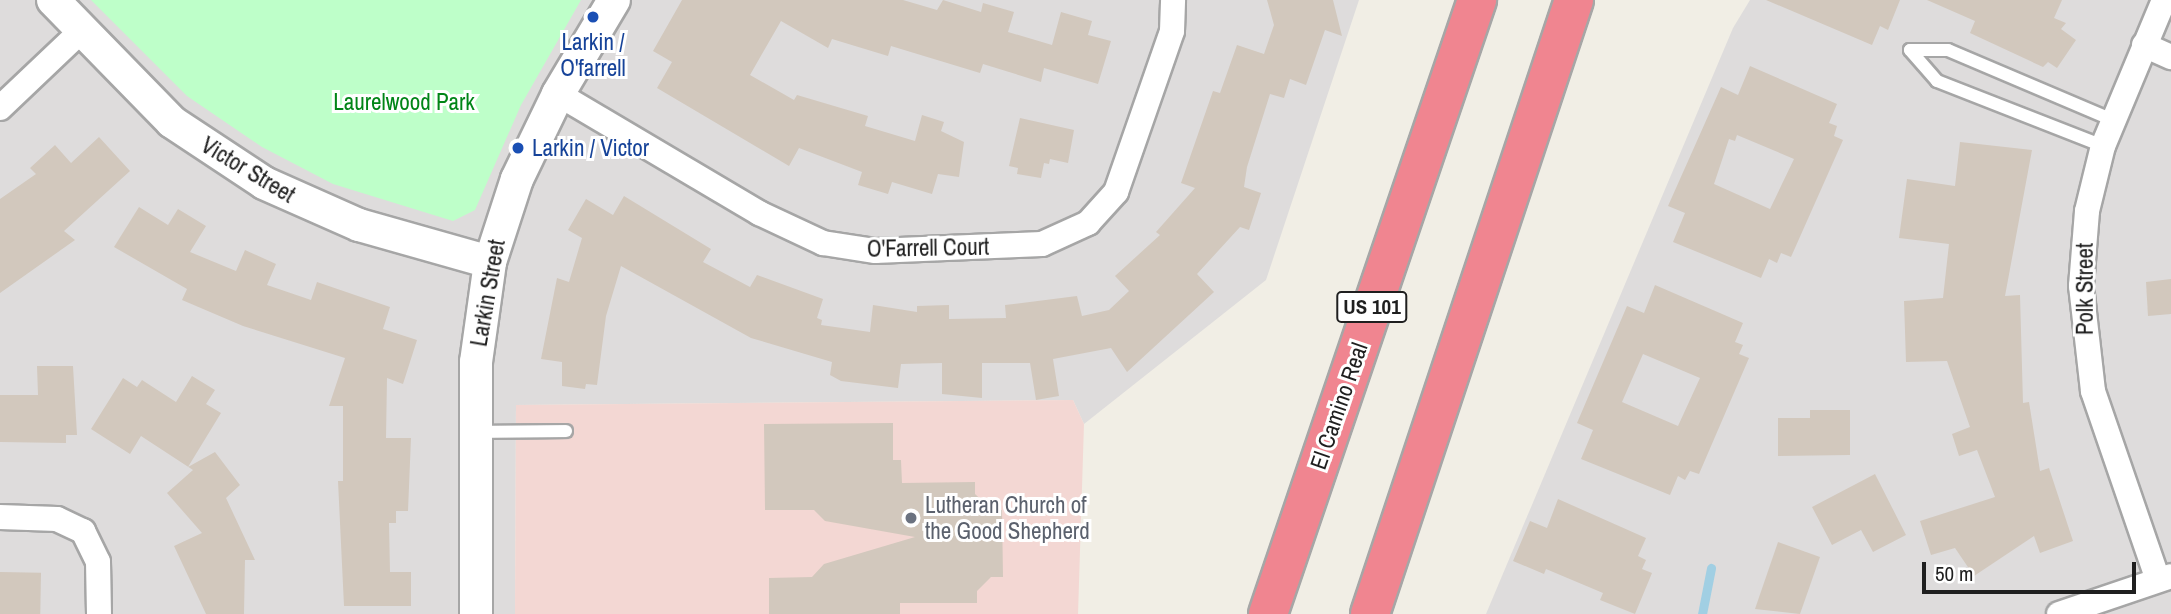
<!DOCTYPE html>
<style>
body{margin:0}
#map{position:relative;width:2171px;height:614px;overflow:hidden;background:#f1eee5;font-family:"Archivo Narrow",sans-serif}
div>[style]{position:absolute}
.residential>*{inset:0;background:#dedcdc}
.commercial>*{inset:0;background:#f3d7d3}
.park>*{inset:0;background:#beffc9}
.stream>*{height:9px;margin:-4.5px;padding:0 4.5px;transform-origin:4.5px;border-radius:4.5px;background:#a1cfe3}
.building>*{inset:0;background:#d2c8bd;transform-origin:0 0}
.roads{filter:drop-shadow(2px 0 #a6a6a6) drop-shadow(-2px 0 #a6a6a6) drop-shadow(0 2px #a6a6a6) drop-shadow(0 -2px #a6a6a6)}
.service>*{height:12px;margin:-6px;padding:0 6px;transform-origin:6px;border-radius:6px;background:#fff}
.minor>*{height:24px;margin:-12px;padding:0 12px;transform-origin:12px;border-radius:12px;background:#fff}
.tertiary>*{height:32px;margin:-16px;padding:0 16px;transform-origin:16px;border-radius:16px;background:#fff}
.motorway>*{height:38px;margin:-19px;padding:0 19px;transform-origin:19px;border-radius:19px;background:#f08590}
.dots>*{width:19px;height:19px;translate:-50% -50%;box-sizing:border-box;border:4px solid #fff;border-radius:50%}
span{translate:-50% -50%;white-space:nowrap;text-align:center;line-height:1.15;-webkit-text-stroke:6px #fff;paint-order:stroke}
.shield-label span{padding:2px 5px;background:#fff;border:2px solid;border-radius:5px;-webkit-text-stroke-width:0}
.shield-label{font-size:21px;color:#1f1f1f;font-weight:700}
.transit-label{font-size:23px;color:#164399}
.left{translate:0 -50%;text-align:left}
.park-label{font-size:23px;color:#018517}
.street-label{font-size:23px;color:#1f1f1f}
.worship-label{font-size:23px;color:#5b616d}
.scale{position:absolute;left:1922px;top:562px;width:214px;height:32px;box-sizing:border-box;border:4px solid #1f1f1f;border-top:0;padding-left:9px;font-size:21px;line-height:24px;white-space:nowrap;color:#1f1f1f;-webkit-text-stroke:5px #fff;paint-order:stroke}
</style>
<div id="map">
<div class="residential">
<div style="clip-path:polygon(0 0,1359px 0,1266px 280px,1084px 424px,1073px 400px,516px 405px,515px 614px,0 614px)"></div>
<div style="clip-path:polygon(1750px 0,2171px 0,2171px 614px,1486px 614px,1733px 28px)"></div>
</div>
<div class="commercial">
<div style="clip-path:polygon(1073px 400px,1084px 424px,1078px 614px,515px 614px,516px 405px)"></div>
</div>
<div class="park">
<div style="clip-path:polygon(91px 0,581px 0,521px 105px,475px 210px,453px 221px,333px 184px,262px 147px,187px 96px)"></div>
</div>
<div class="stream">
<div style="left:1702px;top:614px;width:47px;rotate:-78.9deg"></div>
</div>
<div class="building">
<div style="clip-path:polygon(682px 0,903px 0,937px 10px,943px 0,981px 12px,983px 3px,1014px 12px,1008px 32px,1052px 45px,1061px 12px,1092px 21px,1088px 35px,1111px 41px,1098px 84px,1044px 68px,1041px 82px,983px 64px,980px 73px,891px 46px,888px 56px,832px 39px,828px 48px,781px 21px,750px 75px,794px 100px,797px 95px,868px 116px,865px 126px,915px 141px,922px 115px,944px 122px,941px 131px,964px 142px,959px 177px,938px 174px,932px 194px,892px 182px,888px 194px,858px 185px,862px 172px,799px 148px,789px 166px,657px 88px,672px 62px,653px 51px)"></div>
<div style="clip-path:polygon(1267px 0,1333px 0,1342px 36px,1325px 30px,1306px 85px,1290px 79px,1284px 98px,1270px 94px,1247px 167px,1244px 187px,1261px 193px,1249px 230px,1240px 227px,1197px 274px,1214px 292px,1127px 372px,1111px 348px,1053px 359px,1059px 396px,1036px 400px,1030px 363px,982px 363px,982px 398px,942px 394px,942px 363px,901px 364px,898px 388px,841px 381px,830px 375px,832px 362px,751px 338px,621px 266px,606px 316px,597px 385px,586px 384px,585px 389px,562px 386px,562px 362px,541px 359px,557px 278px,569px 282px,582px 238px,568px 230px,586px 199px,613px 215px,624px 196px,711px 249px,703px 262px,750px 287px,757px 275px,823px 299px,817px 318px,822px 320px,821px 325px,870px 332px,873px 305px,917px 312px,917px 306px,949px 305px,949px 319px,1006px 318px,1005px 305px,1077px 296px,1082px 316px,1109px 310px,1129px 291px,1115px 276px,1160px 235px,1156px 232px,1195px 188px,1181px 183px,1213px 91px,1220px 93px,1237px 45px,1264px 54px,1274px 25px)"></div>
<div style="clip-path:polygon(1766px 0,1900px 0,1888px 30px,1880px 26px,1872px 45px)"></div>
<div style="clip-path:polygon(1927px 0,2062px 0,2054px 18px,2066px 23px,2061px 29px,2076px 40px,2057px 68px,2048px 62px,2043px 67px,1970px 33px,1975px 21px)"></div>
<div style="clip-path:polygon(evenodd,1750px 66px,1837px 104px,1829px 123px,1837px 126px,1834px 136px,1843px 140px,1791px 257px,1781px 253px,1777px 263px,1769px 259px,1761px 278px,1673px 242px,1685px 213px,1668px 206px,1721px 87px,1738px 95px,1750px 66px,1737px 135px,1794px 159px,1770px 209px,1714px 184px,1729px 139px,1735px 141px,1737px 135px)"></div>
<div style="clip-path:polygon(1020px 118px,1074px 130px,1068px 163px,1050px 159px,1049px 164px,1044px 163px,1041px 178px,1017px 174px,1018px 168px,1009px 166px)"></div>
<div style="clip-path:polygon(99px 137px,130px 171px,64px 231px,75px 240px,0 293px,0 199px,36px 174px,30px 168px,55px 145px,71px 163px)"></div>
<div style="clip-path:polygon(1960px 142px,2032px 150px,2005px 296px,2020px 295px,2023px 403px,2029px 402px,2040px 471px,2049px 468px,2073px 541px,2040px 553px,2034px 536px,1974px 576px,1955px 548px,1931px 555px,1920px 521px,1995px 497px,1977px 450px,1959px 456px,1952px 434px,1970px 427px,1947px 361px,1906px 362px,1904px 301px,1943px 298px,1949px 244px,1899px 238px,1907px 179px,1955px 186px)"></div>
<div style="clip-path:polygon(139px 207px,168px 225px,178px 209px,206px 226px,190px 252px,236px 271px,245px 250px,276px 264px,267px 285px,311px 300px,317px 282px,390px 307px,383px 329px,417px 340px,403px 384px,387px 378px,386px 438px,411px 438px,408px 511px,396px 511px,396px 523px,389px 523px,390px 572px,411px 572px,411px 606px,344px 606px,338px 481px,343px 481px,343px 406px,329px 406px,345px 358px,243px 326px,182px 300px,187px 289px,114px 247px)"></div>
<div style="clip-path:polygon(2171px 279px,2171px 314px,2148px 316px,2146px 282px)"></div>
<div style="clip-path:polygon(evenodd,1655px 285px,1743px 323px,1735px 342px,1743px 345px,1739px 354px,1749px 358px,1699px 474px,1690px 471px,1685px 480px,1678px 476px,1670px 495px,1581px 459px,1593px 430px,1577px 423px,1627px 306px,1644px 313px,1655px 285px,1643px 354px,1700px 378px,1678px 426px,1622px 402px,1643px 354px)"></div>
<div style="clip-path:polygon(37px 366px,73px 366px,77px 435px,66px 435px,66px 443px,0 442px,0 395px,38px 395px)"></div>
<div style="clip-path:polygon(192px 376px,215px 390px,206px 404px,221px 413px,188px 467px,215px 452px,240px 485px,226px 498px,255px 560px,245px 560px,244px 614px,206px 614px,174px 546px,202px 533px,167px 493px,193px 470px,141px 436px,130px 454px,91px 429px,123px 378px,137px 387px,142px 380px,176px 402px)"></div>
<div style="clip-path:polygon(1810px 410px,1850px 410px,1850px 455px,1778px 456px,1778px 418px,1810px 418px)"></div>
<div style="clip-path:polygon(893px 423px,893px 460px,901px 460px,902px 483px,975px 482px,975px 494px,992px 510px,1002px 510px,1003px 577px,991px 577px,977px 591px,977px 603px,900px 603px,900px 614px,769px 614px,769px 578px,812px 577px,824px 564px,915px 537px,825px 521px,814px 510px,765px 510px,764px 424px)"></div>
<div style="clip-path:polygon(1875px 474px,1906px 535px,1873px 552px,1861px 530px,1832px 545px,1812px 507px)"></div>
<div style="clip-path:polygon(1558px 499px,1646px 538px,1638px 556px,1646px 560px,1642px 569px,1652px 573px,1635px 614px,1600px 600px,1603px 593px,1546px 569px,1544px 574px,1513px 561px,1530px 521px,1547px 528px)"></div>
<div style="clip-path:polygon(1778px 542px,1820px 557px,1800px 614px,1755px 609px)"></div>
<div style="left:0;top:572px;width:41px;height:42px;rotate:1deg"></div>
</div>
<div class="roads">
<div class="service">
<div style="left:1910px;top:50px;width:41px;rotate:48.9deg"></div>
<div style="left:1937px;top:81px;width:178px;rotate:21.4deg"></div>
<div style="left:1910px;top:50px;width:38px"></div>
<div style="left:1948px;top:50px;width:179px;rotate:23deg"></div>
<div style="left:475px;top:432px;width:91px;rotate:-0.6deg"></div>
</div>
<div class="minor">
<div style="left:2144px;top:45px;width:30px;rotate:24deg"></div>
<div style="left:558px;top:94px;width:234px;rotate:30.6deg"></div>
<div style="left:759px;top:213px;width:71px;rotate:25.1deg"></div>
<div style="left:823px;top:243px;width:53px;rotate:8.7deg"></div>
<div style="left:875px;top:251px;width:167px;rotate:-2.4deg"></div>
<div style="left:1042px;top:244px;width:51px;rotate:-24.5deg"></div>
<div style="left:1088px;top:223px;width:42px;rotate:-47.9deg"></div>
<div style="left:1116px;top:192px;width:170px;rotate:-70.8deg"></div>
<div style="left:1172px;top:31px;width:31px;rotate:-88deg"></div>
<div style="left:0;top:108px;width:112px;rotate:-43.5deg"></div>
<div style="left:0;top:517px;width:57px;rotate:2deg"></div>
<div style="left:57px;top:519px;width:29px;rotate:25deg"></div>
<div style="left:83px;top:531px;width:34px;rotate:64deg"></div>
<div style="left:98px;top:562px;width:52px;rotate:88.9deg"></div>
<div style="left:2158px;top:580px;width:200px;rotate:-109deg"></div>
<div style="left:2093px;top:391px;width:106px;rotate:-96.5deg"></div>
<div style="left:2081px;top:286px;width:75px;rotate:-85.4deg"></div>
<div style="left:2087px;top:211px;width:67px;rotate:-76.2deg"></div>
<div style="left:2103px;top:146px;width:158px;rotate:-67.3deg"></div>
<div style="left:2059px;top:614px;width:118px;rotate:-18.7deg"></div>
</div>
<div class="tertiary">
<div style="left:53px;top:0;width:170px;rotate:45.7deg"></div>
<div style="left:172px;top:122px;width:110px;rotate:33.5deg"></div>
<div style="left:264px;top:183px;width:104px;rotate:23.9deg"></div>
<div style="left:359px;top:225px;width:136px;rotate:15.8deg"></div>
<div style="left:476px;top:614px;width:252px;rotate:-90deg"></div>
<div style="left:476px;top:362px;width:101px;rotate:-82deg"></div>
<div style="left:490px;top:262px;width:87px;rotate:-72deg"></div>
<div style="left:517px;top:179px;width:94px;rotate:-64.2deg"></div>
<div style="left:558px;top:94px;width:109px;rotate:-59.2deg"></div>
</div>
<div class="motorway">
<div style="left:1268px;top:614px;width:649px;rotate:-71.2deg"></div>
<div style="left:1370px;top:614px;width:647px;rotate:-71.62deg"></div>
</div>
</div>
<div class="dots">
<div style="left:593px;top:17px;background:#1a4fb4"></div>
<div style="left:518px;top:148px;background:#1a4fb4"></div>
<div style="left:911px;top:518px;background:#6b7280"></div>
</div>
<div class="shield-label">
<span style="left:1372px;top:307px">US 101</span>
</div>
<div class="transit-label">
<span style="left:593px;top:55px">Larkin /<br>O'farrell</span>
<span class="left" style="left:532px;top:148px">Larkin / Victor</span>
</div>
<div class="park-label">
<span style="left:404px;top:102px">Laurelwood Park</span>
</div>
<div class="street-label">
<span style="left:248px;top:170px;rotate:31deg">Victor Street</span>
<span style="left:928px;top:248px;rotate:-1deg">O'Farrell Court</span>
<span style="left:2085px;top:289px;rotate:-90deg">Polk Street</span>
<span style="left:488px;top:293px;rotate:-80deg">Larkin Street</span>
<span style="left:1339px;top:406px;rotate:-71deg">El Camino Real</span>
</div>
<div class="worship-label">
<span class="left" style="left:925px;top:518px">Lutheran Church of<br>the Good Shepherd</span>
</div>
<div class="scale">50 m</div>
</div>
